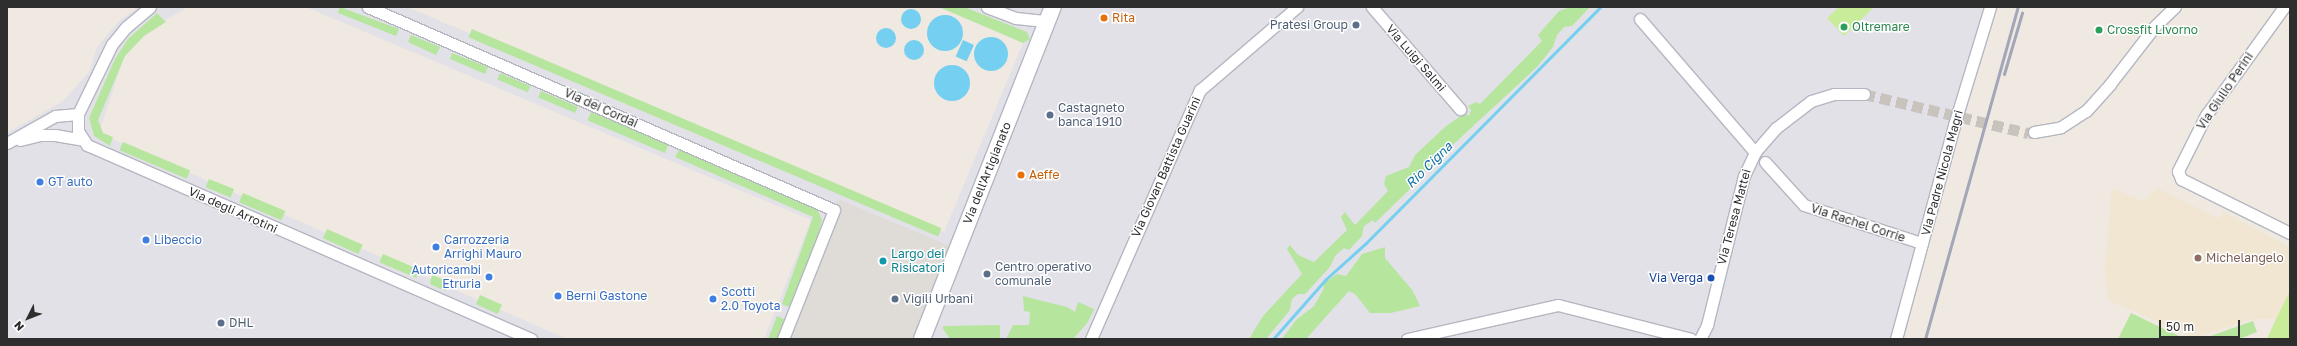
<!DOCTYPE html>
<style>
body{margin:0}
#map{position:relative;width:2297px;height:346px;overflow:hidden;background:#efe9e1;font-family:"Golos Text",sans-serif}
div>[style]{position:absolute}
.industrial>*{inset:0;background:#e3e1e8}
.education>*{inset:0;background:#f0e6d1}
.green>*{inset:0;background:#b6e59e;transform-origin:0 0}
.pitch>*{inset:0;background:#c9ec9a}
.plaza>*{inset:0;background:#dfdcd8}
.water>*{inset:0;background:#75cff0;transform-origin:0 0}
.round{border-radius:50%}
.stream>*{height:3px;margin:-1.5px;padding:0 1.5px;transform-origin:1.5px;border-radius:1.5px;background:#75cff0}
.street-tunnel>*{height:11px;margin-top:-5.5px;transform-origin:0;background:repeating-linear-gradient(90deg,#c8c4bd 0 11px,transparent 0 16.5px)}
.roads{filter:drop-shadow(1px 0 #b4b7c1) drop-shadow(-1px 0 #b4b7c1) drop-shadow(0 1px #b4b7c1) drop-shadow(0 -1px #b4b7c1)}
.street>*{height:11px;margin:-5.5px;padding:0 5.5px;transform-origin:5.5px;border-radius:5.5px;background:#fff}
.secondary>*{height:16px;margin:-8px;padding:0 8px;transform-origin:8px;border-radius:8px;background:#fff}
.rail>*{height:3px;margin:-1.5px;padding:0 1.5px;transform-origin:1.5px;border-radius:1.5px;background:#a3a6b8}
.dots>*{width:11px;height:11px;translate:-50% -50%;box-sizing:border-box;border:2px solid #fff;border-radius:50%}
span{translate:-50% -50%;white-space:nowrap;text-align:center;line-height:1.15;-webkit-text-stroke:3px #fff;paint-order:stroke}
.food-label{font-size:12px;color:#c56008}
.left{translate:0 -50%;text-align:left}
.service-label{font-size:12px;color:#4e5e75}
.right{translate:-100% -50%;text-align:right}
.leisure-label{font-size:12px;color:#27864d}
.street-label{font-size:12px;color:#2e2e2e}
.shop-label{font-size:12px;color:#366cbe}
.culture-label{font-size:12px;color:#0d838f}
.education-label{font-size:12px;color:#785e54}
.transit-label{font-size:12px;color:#164399}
.water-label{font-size:13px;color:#0d6fa3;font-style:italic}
.frame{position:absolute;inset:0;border:8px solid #2e2e2e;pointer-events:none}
.north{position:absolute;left:8px;top:298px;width:40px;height:40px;-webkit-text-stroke:3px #fff;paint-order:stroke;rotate:228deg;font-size:11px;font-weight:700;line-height:16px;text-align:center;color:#2e2e2e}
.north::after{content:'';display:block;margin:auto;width:14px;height:18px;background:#2e2e2e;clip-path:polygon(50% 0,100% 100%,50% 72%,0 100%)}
.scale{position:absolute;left:2159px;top:320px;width:81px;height:18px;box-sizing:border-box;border:2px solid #2e2e2e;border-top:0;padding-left:5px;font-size:12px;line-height:14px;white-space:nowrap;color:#2e2e2e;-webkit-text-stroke:3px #fff;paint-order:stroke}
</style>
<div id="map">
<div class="industrial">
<div style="clip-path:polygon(138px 7px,188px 7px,148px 30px,125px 53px,99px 133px,567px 339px,7px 339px,7px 133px,63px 101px,89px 72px,97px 47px,119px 21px)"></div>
<div style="clip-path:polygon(306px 7px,407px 7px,944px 232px,1023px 43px,939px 7px,1995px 7px,1903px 339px,764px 339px,811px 220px)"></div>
</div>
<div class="education">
<div style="clip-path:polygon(2112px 188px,2143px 201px,2157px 188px,2219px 219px,2223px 212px,2290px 247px,2290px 291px,2276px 319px,2252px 319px,2195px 338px,2108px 300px,2105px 270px)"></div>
</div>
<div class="green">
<div style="clip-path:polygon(340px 7px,399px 29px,396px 36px,338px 13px)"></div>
<div style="clip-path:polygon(939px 7px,964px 7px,1027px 32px,1030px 39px,1023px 43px)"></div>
<div style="clip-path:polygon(1571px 7px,1590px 7px,1572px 26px,1564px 27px,1557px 35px,1553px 47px,1537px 67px,1418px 177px,1411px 188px,1375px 223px,1373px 220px,1364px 226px,1362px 236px,1349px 250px,1344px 248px,1335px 256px,1330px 267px,1305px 294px,1298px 294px,1292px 299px,1290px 310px,1266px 339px,1249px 339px,1263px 316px,1302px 274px,1287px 249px,1290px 245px,1298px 255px,1314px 262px,1347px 230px,1341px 217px,1345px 212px,1355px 225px,1388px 191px,1384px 184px,1386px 176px,1409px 167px,1415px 155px,1445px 127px,1465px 113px,1469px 116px,1471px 110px,1468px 106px,1476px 102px,1480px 104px,1542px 41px,1538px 35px,1559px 11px)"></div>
<div style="clip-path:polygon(157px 13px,166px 22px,144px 36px,125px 56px,98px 120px,103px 133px,113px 137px,110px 146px,94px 136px,89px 118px,115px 59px,128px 39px)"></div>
<div style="left:472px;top:29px;width:510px;height:9px;rotate:23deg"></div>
<div style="clip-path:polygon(411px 35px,440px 47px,436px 55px,408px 42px)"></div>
<div style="clip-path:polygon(452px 53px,488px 67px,485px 74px,450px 59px)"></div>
<div style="left:500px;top:73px;width:33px;height:7px;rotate:23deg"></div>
<div style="left:541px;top:91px;width:40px;height:7px;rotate:23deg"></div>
<div style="left:591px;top:112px;width:84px;height:9px;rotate:23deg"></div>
<div style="left:123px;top:142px;width:73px;height:9px;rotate:23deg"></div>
<div style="clip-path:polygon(679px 150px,811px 206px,818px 211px,822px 220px,818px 235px,789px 307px,782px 304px,813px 217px,675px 157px)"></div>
<div style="left:209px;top:179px;width:27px;height:9px;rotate:22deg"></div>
<div style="left:243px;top:193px;width:46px;height:10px;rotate:23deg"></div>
<div style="left:327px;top:229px;width:39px;height:10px;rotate:24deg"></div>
<div style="clip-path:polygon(1385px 247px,1385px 258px,1413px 291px,1420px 306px,1391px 313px,1370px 313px,1355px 294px,1349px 291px,1306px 339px,1282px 339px,1296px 320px,1314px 306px,1324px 288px,1323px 284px,1337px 274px,1346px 276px,1362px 254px)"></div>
<div style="left:383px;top:254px;width:40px;height:9px;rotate:23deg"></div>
<div style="clip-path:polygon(432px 275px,452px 283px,445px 291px,430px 284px)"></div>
<div style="left:480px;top:295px;width:24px;height:10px;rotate:24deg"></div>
<div style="clip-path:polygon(1023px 296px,1067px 307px,1075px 312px,1078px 302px,1094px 309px,1088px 322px,1074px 338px,1006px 339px,1013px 325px,1029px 325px,1030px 312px,1024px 311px)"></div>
<div style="clip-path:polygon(2131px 313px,2185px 339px,2118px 339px)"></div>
<div style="clip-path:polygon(777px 316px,786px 320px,778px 339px,768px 339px)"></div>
<div style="clip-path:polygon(2253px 321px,2257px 332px,2239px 339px,2202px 339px)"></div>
<div style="clip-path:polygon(1000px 325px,1000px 339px,950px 339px,943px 329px,943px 326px)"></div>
</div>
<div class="pitch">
<div style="clip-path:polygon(1839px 7px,1874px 7px,1844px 36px,1827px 18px)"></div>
<div style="clip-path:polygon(2290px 291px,2290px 339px,2267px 339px,2276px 319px)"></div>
</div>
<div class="plaza">
<div style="clip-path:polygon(838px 199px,957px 249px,922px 339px,783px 339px)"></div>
</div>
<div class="water">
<div class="round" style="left:901px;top:9px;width:20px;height:20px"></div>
<div class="round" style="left:927px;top:15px;width:36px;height:36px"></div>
<div class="round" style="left:876px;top:28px;width:20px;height:20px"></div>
<div class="round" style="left:974px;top:37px;width:34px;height:34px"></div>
<div class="round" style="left:904px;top:40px;width:20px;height:20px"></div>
<div style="left:963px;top:40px;width:12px;height:18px;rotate:24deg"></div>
<div class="round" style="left:934px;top:65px;width:36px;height:36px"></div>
</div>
<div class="stream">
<div style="left:1273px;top:339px;width:80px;rotate:-48.5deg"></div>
<div style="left:1326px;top:279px;width:54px;rotate:-42deg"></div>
<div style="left:1366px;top:243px;width:332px;rotate:-45.2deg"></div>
</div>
<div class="street-tunnel">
<div style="left:1864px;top:94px;width:169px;rotate:13.4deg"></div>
<div style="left:2028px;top:133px;width:6px;rotate:-9deg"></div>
</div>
<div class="roads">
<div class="street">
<div style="left:150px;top:7px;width:31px;rotate:140deg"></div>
<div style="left:126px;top:27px;width:22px;rotate:129deg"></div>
<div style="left:112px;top:44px;width:78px;rotate:115.9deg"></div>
<div style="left:78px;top:114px;width:17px;rotate:90deg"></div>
<div style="left:78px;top:131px;width:17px;rotate:57deg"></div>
<div style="left:87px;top:145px;width:485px;rotate:23.6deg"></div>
<div style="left:368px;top:7px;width:508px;rotate:23.54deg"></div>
<div style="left:834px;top:210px;width:139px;rotate:111.6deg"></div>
<div style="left:987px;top:7px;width:31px;rotate:21deg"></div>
<div style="left:1016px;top:18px;width:31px;rotate:6deg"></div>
<div style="left:1372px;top:7px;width:135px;rotate:49.2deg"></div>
<div style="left:2284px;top:7px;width:133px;rotate:125.8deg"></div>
<div style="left:2206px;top:115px;width:63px;rotate:116.6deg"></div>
<div style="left:2178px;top:171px;width:9px;rotate:69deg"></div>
<div style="left:2181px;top:179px;width:122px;rotate:26.4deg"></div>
<div style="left:1640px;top:19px;width:176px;rotate:49.2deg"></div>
<div style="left:2034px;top:132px;width:27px;rotate:-10deg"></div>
<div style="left:2061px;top:127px;width:30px;rotate:-33deg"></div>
<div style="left:2086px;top:111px;width:36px;rotate:-48deg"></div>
<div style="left:2110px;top:84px;width:73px;rotate:-52.2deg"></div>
<div style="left:2155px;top:26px;width:28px;rotate:-44deg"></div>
<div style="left:20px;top:140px;width:21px;rotate:-14deg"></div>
<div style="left:40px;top:135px;width:15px"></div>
<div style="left:55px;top:135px;width:27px;rotate:10deg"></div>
<div style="left:7px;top:143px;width:55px;rotate:-29.4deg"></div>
<div style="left:55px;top:116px;width:23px;rotate:-5deg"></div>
<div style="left:1765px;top:162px;width:58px;rotate:47.8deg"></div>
<div style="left:1804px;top:205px;width:124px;rotate:17.9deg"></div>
<div style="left:1091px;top:339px;width:272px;rotate:-66.4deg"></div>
<div style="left:1200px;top:90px;width:128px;rotate:-40.6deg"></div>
<div style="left:1407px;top:339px;width:155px;rotate:-12.7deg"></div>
<div style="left:1558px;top:305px;width:137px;rotate:14.3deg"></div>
<div style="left:1700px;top:339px;width:16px;rotate:-63deg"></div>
<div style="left:1707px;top:325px;width:154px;rotate:-76.1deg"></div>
<div style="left:1744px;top:176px;width:26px;rotate:-65deg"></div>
<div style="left:1755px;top:152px;width:32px;rotate:-49deg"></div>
<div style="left:1776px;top:128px;width:44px;rotate:-37.6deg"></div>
<div style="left:1811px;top:101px;width:24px;rotate:-17deg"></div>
<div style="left:1834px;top:94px;width:30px"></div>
<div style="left:1896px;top:339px;width:222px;rotate:-74.8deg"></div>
<div style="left:1954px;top:125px;width:123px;rotate:-73deg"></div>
</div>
<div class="secondary">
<div style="left:922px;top:339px;width:357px;rotate:-68.5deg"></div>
</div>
</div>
<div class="rail">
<div style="left:2004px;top:74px;width:64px;rotate:-73.6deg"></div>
<div style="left:1925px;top:339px;width:345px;rotate:-74.4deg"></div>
</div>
<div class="dots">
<div style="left:1104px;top:18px;background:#e8710a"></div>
<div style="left:1356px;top:25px;background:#5c6f8a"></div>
<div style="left:1844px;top:27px;background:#2e9e5b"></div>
<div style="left:2099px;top:30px;background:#2e9e5b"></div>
<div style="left:1050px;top:115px;background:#5c6f8a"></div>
<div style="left:1021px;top:175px;background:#e8710a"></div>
<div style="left:40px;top:182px;background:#3f7fe0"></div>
<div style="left:146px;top:240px;background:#3f7fe0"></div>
<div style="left:436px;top:247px;background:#3f7fe0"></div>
<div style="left:2198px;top:258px;background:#8d6e63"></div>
<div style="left:883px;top:261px;background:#0f9aa8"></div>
<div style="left:987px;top:274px;background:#5c6f8a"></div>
<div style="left:489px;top:277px;background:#3f7fe0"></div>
<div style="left:1711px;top:278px;background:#1a4fb4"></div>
<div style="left:558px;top:296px;background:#3f7fe0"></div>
<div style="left:713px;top:299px;background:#3f7fe0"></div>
<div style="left:895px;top:299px;background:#5c6f8a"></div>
<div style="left:221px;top:323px;background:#5c6f8a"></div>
</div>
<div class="food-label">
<span class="left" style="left:1112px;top:18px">Rita</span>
<span class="left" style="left:1029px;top:175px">Aeffe</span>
</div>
<div class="service-label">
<span class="right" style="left:1348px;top:25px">Pratesi Group</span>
<span class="left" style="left:1058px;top:115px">Castagneto<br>banca 1910</span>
<span class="left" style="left:995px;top:274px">Centro operativo<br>comunale</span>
<span class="left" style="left:903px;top:299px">Vigili Urbani</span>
<span class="left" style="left:229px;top:323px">DHL</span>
</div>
<div class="leisure-label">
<span class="left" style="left:1852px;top:27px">Oltremare</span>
<span class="left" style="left:2107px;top:30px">Crossfit Livorno</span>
</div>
<div class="street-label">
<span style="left:1416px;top:58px;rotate:49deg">Via Luigi Salmi</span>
<span style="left:2225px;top:91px;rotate:-56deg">Via Giulio Perini</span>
<span style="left:601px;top:108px;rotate:24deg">Via dei Cordai</span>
<span style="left:1166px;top:167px;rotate:-66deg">Via Giovan Battista Guarini</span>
<span style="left:987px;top:173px;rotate:-68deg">Via dell'Artigianato</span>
<span style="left:1942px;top:173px;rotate:-75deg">Via Padre Nicola Magri</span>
<span style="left:233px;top:210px;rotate:24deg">Via degli Arrotini</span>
<span style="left:1734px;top:217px;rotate:-75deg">Via Teresa Mattei</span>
<span style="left:1858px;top:223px;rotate:18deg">Via Rachel Corrie</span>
</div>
<div class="shop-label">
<span class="left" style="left:48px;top:182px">GT auto</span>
<span class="left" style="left:154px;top:240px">Libeccio</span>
<span class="left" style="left:444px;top:247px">Carrozzeria<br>Arrighi Mauro</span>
<span class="right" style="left:481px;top:277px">Autoricambi<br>Etruria</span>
<span class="left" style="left:721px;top:299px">Scotti<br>2.0 Toyota</span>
<span class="left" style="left:566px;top:296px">Berni Gastone</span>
</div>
<div class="culture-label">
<span class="left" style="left:891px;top:261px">Largo dei<br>Risicatori</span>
</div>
<div class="education-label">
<span class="left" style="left:2206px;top:258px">Michelangelo</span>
</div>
<div class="transit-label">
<span class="right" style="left:1703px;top:278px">Via Verga</span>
</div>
<div class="water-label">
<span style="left:1429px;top:165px;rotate:-45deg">Rio Cigna</span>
</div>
<div class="frame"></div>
<div class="north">N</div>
<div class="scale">50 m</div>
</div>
